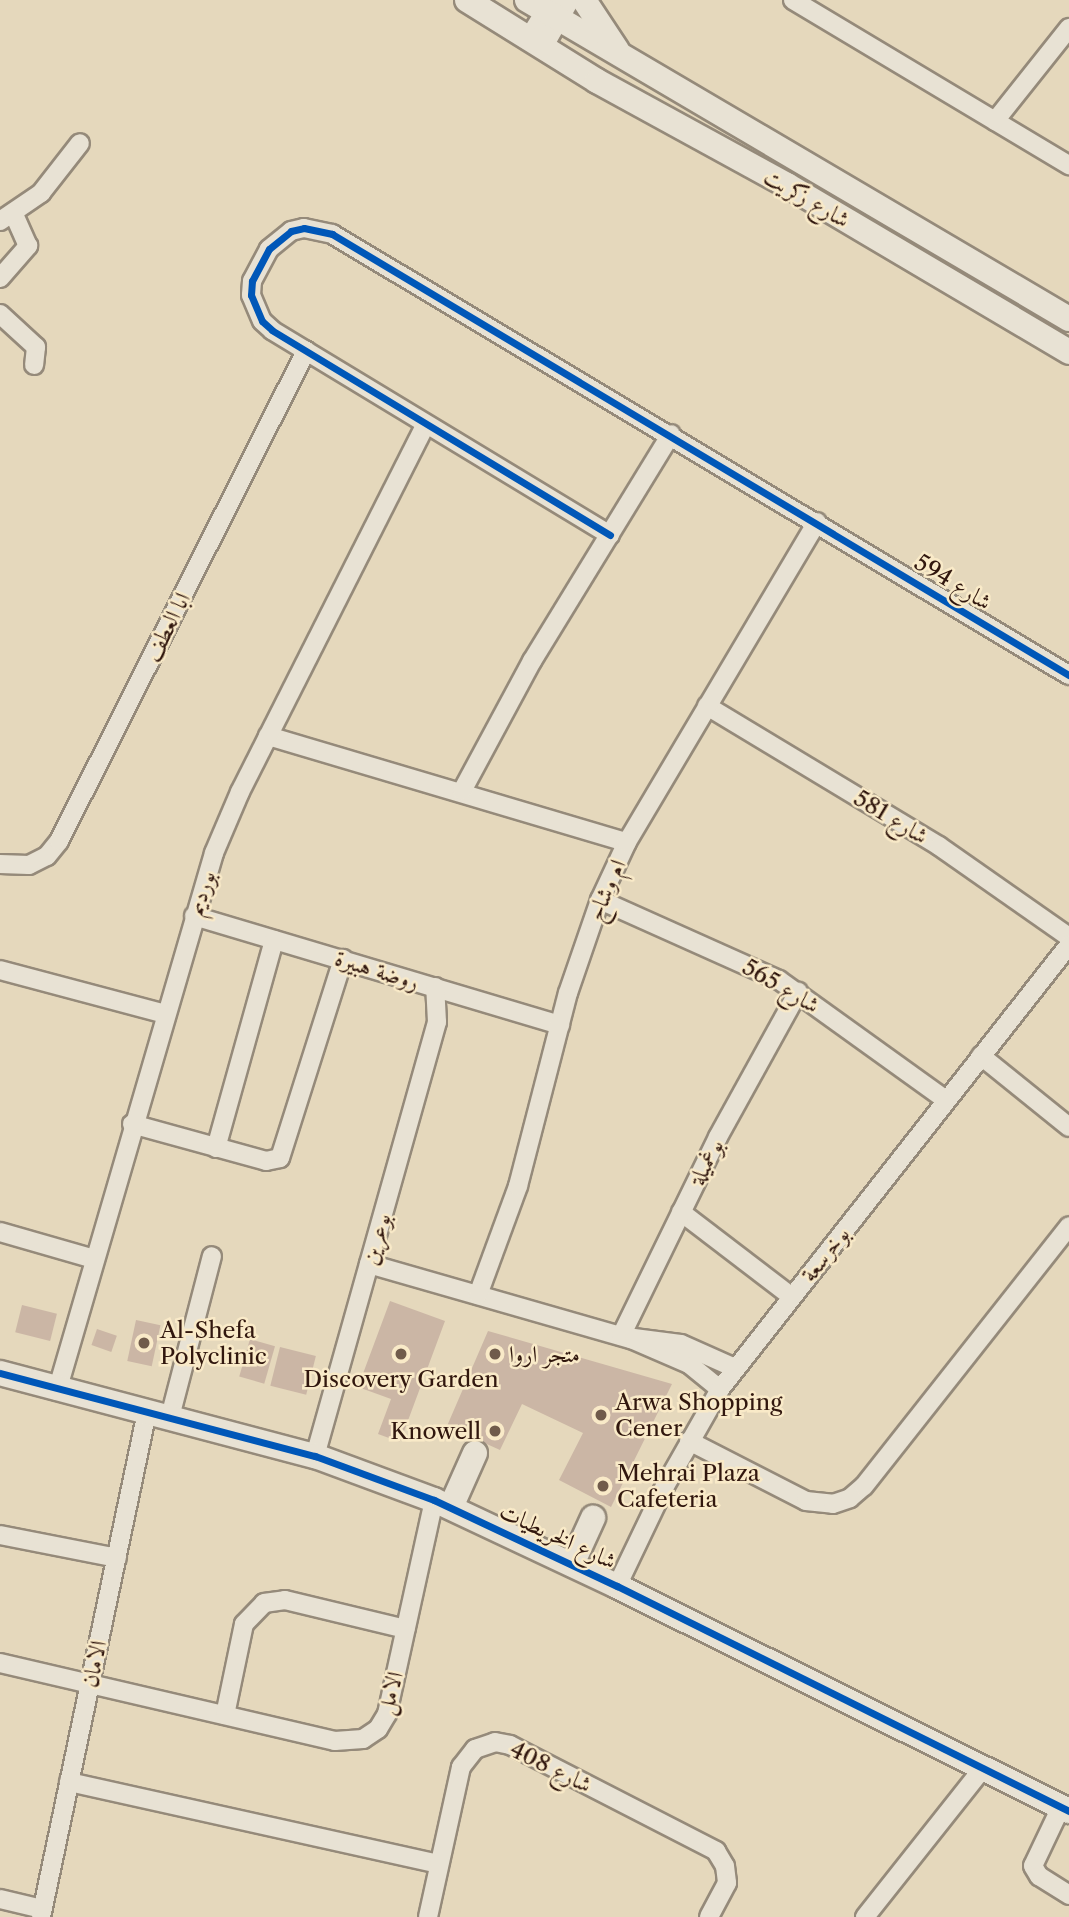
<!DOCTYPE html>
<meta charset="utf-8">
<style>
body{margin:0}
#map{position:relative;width:1069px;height:1917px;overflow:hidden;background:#e5d8bc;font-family:"Libre Caslon Text",Amiri,serif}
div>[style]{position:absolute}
.building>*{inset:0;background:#cbb6a5;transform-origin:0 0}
.roads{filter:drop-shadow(2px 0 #958a7a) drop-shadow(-2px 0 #958a7a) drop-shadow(0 2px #958a7a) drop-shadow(0 -2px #958a7a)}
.street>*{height:18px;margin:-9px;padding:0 9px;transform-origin:9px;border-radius:9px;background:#e8e2d4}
.secondary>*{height:24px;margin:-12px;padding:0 12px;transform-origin:12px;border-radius:12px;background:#e8e2d4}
.cycleway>*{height:7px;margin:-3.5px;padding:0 3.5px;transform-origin:3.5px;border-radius:3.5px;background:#0057b8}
.dots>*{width:19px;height:19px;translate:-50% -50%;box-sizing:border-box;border:4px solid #f9eac8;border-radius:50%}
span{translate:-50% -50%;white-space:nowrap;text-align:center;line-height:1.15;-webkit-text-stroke:5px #f9eac8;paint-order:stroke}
.street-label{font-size:23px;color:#31170e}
.poi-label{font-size:23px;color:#31170e}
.left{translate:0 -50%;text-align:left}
.right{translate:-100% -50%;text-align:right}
</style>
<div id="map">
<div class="building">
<div style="clip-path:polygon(390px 1301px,445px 1321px,400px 1442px,378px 1434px,391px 1399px,358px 1387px)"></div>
<div style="left:22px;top:1305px;width:36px;height:28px;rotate:14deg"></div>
<div style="left:136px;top:1320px;width:25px;height:42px;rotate:12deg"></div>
<div style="left:97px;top:1329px;width:21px;height:17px;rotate:19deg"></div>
<div style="clip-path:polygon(488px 1331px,672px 1384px,611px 1507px,559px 1480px,583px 1433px,522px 1404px,500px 1450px,447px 1426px)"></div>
<div style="left:250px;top:1339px;width:26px;height:39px;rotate:16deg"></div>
<div style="left:280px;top:1347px;width:37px;height:40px;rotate:14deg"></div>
</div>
<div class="roads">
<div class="street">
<div style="left:793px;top:0;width:322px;rotate:30.9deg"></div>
<div style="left:528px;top:39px;width:46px;rotate:-58.4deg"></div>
<div style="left:543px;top:48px;width:55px;rotate:-60.6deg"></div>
<div style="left:995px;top:121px;width:119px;rotate:-51.5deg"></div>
<div style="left:0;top:221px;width:50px;rotate:-34.3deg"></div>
<div style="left:41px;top:193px;width:63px;rotate:-52deg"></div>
<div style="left:0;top:278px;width:43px;rotate:-48.8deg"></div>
<div style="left:28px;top:246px;width:35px;rotate:-114deg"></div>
<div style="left:0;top:314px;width:49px;rotate:42.5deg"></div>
<div style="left:36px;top:347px;width:18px;rotate:96deg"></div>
<div style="left:610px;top:535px;width:395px;rotate:-148.8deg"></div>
<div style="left:272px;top:330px;width:13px;rotate:-138deg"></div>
<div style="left:262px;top:321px;width:28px;rotate:-113deg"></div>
<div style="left:251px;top:295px;width:14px;rotate:-86deg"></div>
<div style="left:252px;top:281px;width:36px;rotate:-62deg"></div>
<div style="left:269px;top:249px;width:28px;rotate:-39deg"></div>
<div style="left:291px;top:231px;width:13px;rotate:-13deg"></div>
<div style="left:304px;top:228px;width:29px;rotate:12deg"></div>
<div style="left:332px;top:234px;width:859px;rotate:30.9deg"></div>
<div style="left:707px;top:706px;width:271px;rotate:31.1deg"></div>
<div style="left:939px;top:846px;width:159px;rotate:35deg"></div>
<div style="left:268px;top:736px;width:374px;rotate:16.5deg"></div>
<div style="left:462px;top:791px;width:148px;rotate:-61.7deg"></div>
<div style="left:532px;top:661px;width:266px;rotate:-58.5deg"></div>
<div style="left:0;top:864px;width:29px;rotate:2deg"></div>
<div style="left:29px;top:865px;width:20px;rotate:-27deg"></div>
<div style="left:47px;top:856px;width:19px;rotate:-51deg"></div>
<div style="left:59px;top:841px;width:549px;rotate:-63.25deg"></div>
<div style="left:600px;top:900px;width:196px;rotate:24.1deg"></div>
<div style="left:779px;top:980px;width:206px;rotate:35.7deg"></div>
<div style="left:194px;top:916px;width:382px;rotate:16.6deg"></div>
<div style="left:0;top:970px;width:171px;rotate:14.9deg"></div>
<div style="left:981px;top:1056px;width:113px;rotate:38.9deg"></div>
<div style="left:132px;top:1124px;width:139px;rotate:15.4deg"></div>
<div style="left:266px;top:1161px;width:14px;rotate:-12deg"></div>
<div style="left:280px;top:1158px;width:209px;rotate:-72.4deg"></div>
<div style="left:216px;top:1148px;width:216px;rotate:-74.4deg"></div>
<div style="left:681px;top:1212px;width:138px;rotate:37.4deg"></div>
<div style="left:0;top:1232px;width:98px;rotate:16deg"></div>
<div style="left:369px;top:1264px;width:273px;rotate:16deg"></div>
<div style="left:631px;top:1339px;width:63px;rotate:23.3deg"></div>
<div style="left:689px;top:1364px;width:40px;rotate:39deg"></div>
<div style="left:478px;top:1295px;width:116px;rotate:-69.8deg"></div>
<div style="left:518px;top:1186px;width:199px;rotate:-75.5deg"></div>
<div style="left:568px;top:993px;width:98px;rotate:-71deg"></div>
<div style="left:600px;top:900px;width:64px;rotate:-65deg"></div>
<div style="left:627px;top:842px;width:372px;rotate:-59.3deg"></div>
<div style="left:621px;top:1336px;width:221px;rotate:-64deg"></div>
<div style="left:718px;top:1137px;width:166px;rotate:-61.1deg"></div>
<div style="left:634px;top:1338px;width:47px;rotate:7.3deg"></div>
<div style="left:681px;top:1344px;width:59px;rotate:24deg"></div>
<div style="left:57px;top:1391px;width:560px;rotate:-73.73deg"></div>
<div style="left:214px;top:853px;width:66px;rotate:-66.9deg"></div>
<div style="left:240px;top:792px;width:411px;rotate:-63.2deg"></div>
<div style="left:170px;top:1417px;width:166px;rotate:-75.4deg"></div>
<div style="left:689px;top:1441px;width:131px;rotate:27.1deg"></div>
<div style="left:806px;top:1501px;width:27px;rotate:6deg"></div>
<div style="left:833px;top:1504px;width:18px;rotate:-19deg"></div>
<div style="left:850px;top:1498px;width:18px;rotate:-41deg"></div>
<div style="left:864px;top:1486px;width:331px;rotate:-51.7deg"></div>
<div style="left:315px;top:1456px;width:451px;rotate:-74.3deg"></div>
<div style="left:437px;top:1022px;width:35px;rotate:-93deg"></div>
<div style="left:0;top:1535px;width:119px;rotate:11.1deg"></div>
<div style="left:617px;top:1586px;width:111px;rotate:-64.4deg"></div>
<div style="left:665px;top:1486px;width:112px;rotate:-60.4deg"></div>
<div style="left:720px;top:1389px;width:565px;rotate:-51.83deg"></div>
<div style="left:0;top:1663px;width:344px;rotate:13.1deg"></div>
<div style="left:335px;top:1741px;width:28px;rotate:-4deg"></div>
<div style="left:363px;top:1739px;width:18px;rotate:-34deg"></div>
<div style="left:378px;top:1729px;width:17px;rotate:-59deg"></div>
<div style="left:387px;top:1714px;width:219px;rotate:-77.6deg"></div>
<div style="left:225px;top:1715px;width:93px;rotate:-78.2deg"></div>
<div style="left:244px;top:1624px;width:29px;rotate:-46deg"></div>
<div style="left:264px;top:1603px;width:21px;rotate:-8deg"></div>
<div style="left:285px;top:1600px;width:124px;rotate:13.5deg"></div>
<div style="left:69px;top:1782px;width:379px;rotate:12.5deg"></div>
<div style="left:1061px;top:1807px;width:65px;rotate:115.4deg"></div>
<div style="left:1033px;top:1866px;width:12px;rotate:59deg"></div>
<div style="left:1039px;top:1876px;width:36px;rotate:32deg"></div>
<div style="left:0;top:1899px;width:43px;rotate:13.4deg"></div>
<div style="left:41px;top:1917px;width:516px;rotate:-78.15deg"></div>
<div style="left:428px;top:1917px;width:154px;rotate:-77.6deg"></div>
<div style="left:461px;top:1767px;width:23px;rotate:-52deg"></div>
<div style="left:475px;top:1749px;width:21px;rotate:-19deg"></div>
<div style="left:495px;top:1742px;width:15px;rotate:11deg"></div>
<div style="left:510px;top:1745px;width:232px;rotate:27.2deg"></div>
<div style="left:716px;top:1851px;width:17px;rotate:59deg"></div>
<div style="left:725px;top:1866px;width:17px;rotate:83deg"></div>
<div style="left:727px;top:1883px;width:38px;rotate:118deg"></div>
<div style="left:865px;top:1917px;width:190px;rotate:-51.6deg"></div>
</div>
<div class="secondary">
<div style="left:467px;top:0;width:153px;rotate:31.9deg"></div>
<div style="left:597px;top:81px;width:217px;rotate:28.7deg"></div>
<div style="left:787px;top:185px;width:328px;rotate:30.6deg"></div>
<div style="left:527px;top:0;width:629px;rotate:30.48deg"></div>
<div style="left:584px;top:0;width:60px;rotate:56.6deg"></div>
<div style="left:0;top:1373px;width:326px;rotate:14.8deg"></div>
<div style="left:315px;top:1456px;width:127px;rotate:20.3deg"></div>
<div style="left:434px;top:1500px;width:202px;rotate:25.2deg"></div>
<div style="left:617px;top:1586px;width:505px;rotate:26.46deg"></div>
<div style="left:451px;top:1507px;width:59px;rotate:-66deg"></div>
<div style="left:572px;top:1564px;width:51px;rotate:-65.5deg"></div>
</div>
</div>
<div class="cycleway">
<div style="left:610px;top:535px;width:395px;rotate:-148.8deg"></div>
<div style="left:272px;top:330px;width:13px;rotate:-138deg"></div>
<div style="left:262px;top:321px;width:28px;rotate:-113deg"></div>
<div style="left:251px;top:295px;width:14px;rotate:-86deg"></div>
<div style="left:252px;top:281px;width:36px;rotate:-62deg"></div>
<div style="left:269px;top:249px;width:28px;rotate:-39deg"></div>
<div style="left:291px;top:231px;width:13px;rotate:-13deg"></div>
<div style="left:304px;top:228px;width:29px;rotate:12deg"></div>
<div style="left:332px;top:234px;width:859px;rotate:30.9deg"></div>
<div style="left:0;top:1373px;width:326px;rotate:14.8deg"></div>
<div style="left:315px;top:1456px;width:127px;rotate:20.3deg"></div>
<div style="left:434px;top:1500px;width:202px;rotate:25.2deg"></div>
<div style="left:617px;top:1586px;width:505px;rotate:26.46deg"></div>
</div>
<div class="dots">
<div style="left:144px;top:1343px;background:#705b4b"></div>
<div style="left:401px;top:1354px;background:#705b4b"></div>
<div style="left:495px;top:1354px;background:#705b4b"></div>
<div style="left:601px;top:1415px;background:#705b4b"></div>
<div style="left:495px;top:1431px;background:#705b4b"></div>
<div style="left:603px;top:1486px;background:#705b4b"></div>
</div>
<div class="street-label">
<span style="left:807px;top:198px;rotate:30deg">شارع زكريت</span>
<span style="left:953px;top:582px;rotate:31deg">شارع 594</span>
<span style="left:167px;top:627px;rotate:-63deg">ابا العطف</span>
<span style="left:891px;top:817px;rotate:31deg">شارع 581</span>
<span style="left:606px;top:890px;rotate:-66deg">ام وشاح</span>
<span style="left:201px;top:893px;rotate:-72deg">بورديم</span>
<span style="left:377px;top:970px;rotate:17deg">روضة هبيرة</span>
<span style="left:781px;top:986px;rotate:30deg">شارع 565</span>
<span style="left:706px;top:1162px;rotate:-63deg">بوغميلة</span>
<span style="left:376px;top:1239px;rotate:-74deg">بوعرين</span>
<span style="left:825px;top:1254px;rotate:-52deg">بوخرسعة</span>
<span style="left:558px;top:1536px;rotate:25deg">شارع الخريطيات</span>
<span style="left:94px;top:1664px;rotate:-78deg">الامان</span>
<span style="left:390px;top:1693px;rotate:-75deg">الامل</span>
<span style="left:551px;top:1767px;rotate:26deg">شارع 408</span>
</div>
<div class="poi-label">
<span class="left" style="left:160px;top:1343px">Al-Shefa<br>Polyclinic</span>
<span class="left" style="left:509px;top:1354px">متجر اروا</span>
<span style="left:401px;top:1379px">Discovery Garden</span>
<span class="left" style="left:615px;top:1415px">Arwa Shopping<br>Cener</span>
<span class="right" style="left:481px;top:1431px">Knowell</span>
<span class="left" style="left:617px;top:1486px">Mehrai Plaza<br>Cafeteria</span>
</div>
</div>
